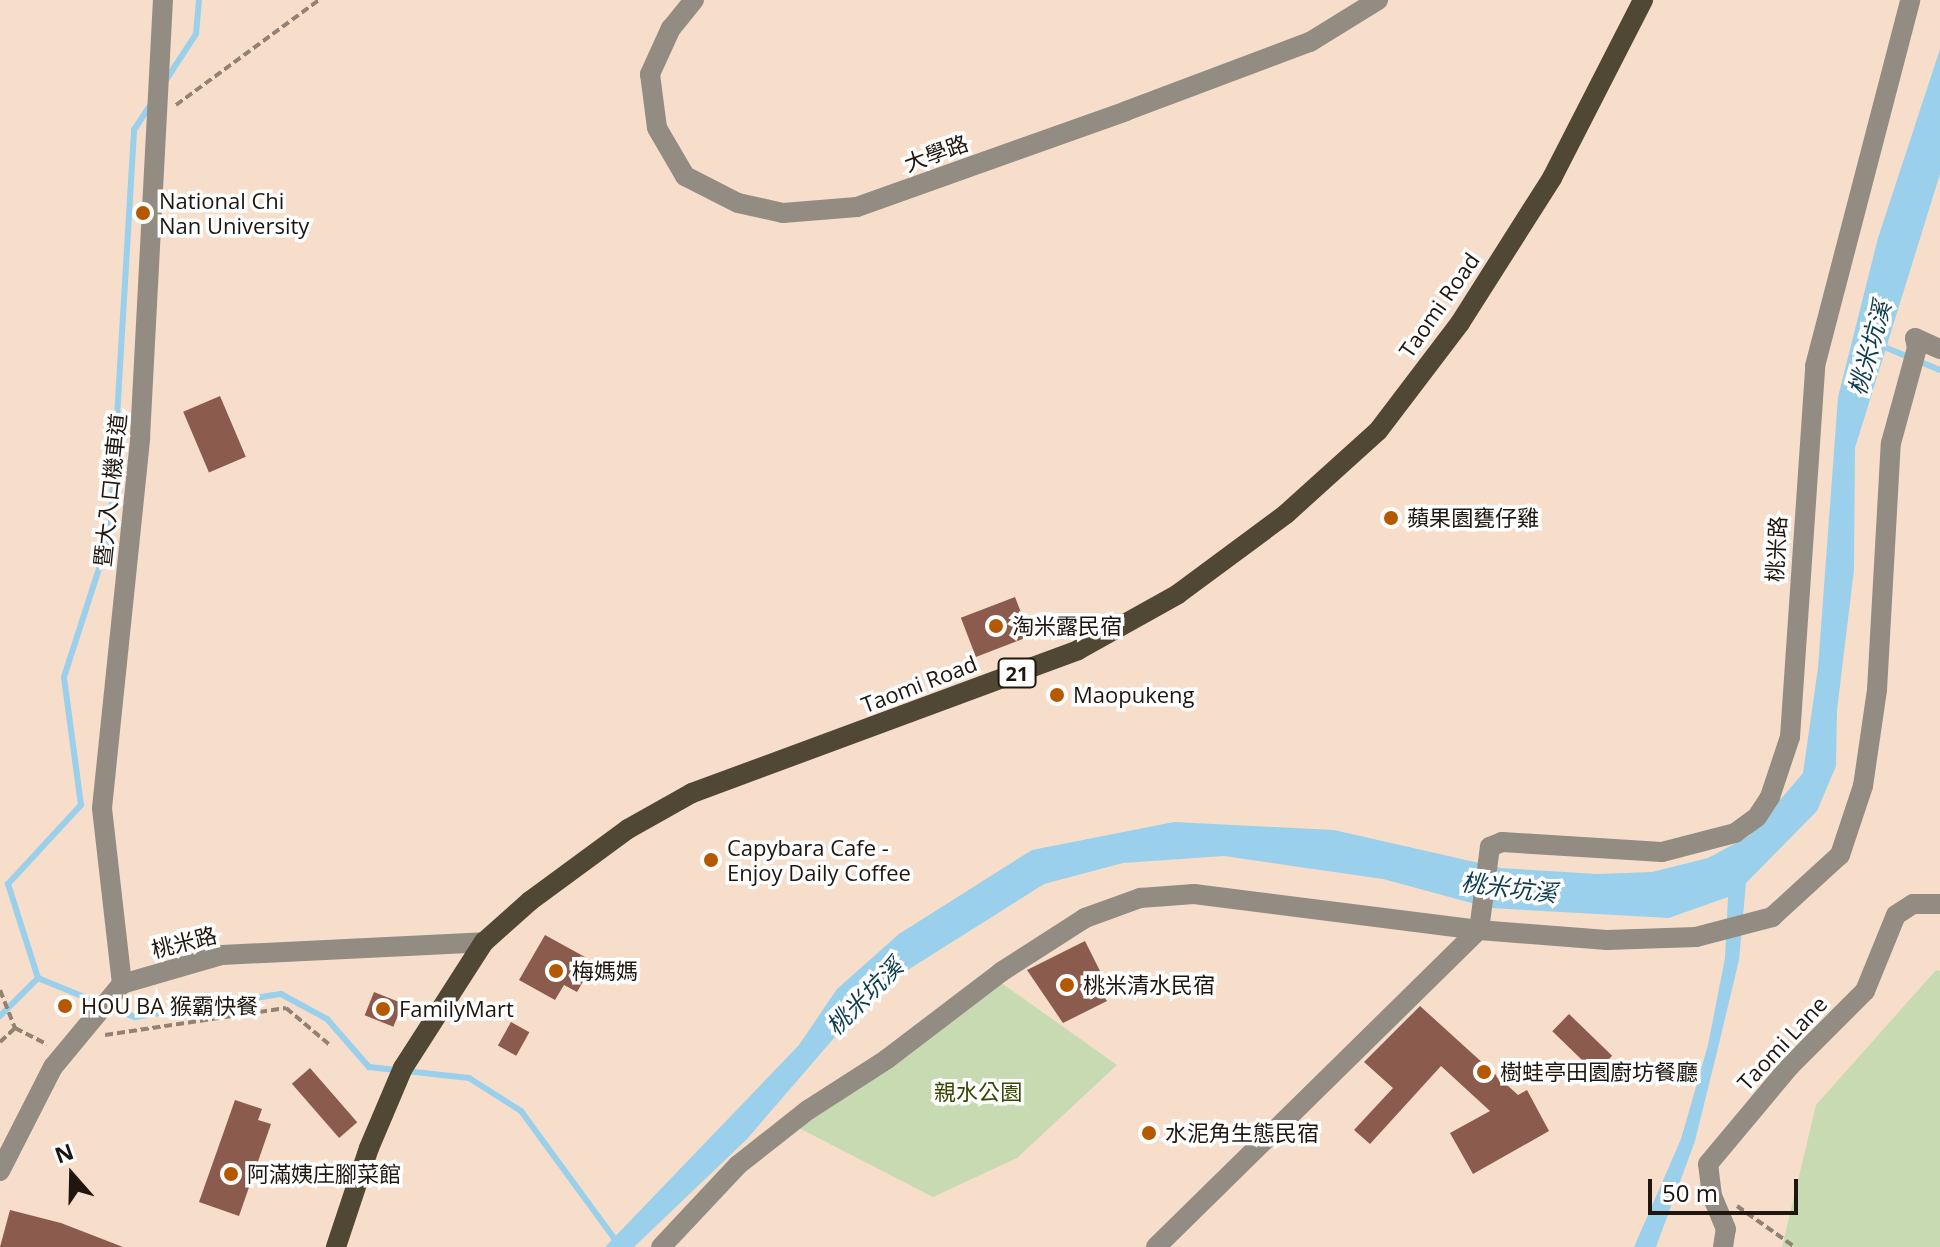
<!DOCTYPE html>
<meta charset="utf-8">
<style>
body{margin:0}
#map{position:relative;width:1940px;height:1247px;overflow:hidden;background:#f7decb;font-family:"Open Sans","Noto Sans TC",sans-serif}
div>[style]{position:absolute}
.green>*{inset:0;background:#c8dab1}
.water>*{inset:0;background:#9ad0eb}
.stream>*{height:6px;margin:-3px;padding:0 3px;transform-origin:3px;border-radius:3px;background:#9ad0eb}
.building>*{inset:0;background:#8b5b4d;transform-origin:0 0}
.path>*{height:4px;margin-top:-2px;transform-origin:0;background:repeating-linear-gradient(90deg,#938274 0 8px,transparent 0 12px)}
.minor>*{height:20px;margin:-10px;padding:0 10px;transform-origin:10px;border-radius:10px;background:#928c82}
.major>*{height:20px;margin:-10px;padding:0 10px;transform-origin:10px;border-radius:10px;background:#504734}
.dots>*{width:22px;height:22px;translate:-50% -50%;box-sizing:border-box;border:4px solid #fff;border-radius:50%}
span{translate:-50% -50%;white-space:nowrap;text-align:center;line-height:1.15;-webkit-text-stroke:7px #fff;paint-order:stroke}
.shield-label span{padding:2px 6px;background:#fff;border:2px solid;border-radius:6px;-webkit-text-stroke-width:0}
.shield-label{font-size:20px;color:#1e160f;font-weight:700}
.street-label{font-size:22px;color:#1e160f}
.poi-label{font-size:22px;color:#1e160f}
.left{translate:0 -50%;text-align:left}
.park-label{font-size:22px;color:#344900}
.water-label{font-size:24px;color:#0d3c4f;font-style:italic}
.north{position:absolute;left:32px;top:1135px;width:80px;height:80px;-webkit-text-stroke:6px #fff;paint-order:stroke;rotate:340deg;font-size:22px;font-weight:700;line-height:32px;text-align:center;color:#1e160f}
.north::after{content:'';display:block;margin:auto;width:28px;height:36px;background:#1e160f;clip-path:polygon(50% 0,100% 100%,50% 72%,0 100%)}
.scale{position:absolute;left:1648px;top:1179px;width:150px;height:36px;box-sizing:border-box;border:4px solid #1e160f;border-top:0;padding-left:10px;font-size:24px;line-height:28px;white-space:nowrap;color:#1e160f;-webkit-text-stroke:6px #fff;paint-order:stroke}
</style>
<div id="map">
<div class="green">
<div style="clip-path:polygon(1936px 970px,1940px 971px,1940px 1247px,1782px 1247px,1816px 1105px)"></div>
<div style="clip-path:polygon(1000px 982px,1117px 1065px,1017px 1158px,933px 1197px,795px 1126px)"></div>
</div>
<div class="water">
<div style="clip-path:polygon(1940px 49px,1940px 174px,1855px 448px,1854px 570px,1837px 710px,1836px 766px,1817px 811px,1746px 883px,1739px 960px,1717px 1052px,1695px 1141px,1656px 1247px,1634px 1247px,1681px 1139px,1708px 1045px,1725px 958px,1728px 897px,1669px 918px,1490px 908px,1383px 879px,1224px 856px,1123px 863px,1044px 884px,895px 978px,834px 1038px,747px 1139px,634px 1247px,605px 1247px,799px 1045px,837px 989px,899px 934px,1032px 850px,1174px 822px,1334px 830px,1501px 868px,1597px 874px,1652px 872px,1708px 858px,1749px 836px,1803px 773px,1818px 668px,1838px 397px,1878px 238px)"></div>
</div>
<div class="stream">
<div style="left:166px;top:80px;width:55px;rotate:-56.9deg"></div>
<div style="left:196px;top:34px;width:34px;rotate:-85deg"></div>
<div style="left:1877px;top:344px;width:68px;rotate:22.4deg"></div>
<div style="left:99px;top:1003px;width:66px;rotate:-157.7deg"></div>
<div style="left:38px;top:978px;width:99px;rotate:-107.7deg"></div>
<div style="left:8px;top:884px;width:108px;rotate:-47.3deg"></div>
<div style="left:81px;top:805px;width:129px;rotate:-97.6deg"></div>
<div style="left:64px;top:677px;width:149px;rotate:-72.1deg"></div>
<div style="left:110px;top:535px;width:406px;rotate:-86.6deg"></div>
<div style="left:134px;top:130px;width:33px;rotate:-57deg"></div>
<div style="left:110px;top:1007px;width:27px;rotate:22deg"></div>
<div style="left:135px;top:1017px;width:148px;rotate:-9deg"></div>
<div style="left:281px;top:994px;width:52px;rotate:28.5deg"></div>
<div style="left:327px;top:1019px;width:64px;rotate:48.8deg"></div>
<div style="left:369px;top:1067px;width:101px;rotate:6.3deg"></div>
<div style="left:469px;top:1078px;width:62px;rotate:32.4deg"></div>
<div style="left:521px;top:1111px;width:162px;rotate:53.8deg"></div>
<div style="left:0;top:1016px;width:54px;rotate:-45deg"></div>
</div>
<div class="building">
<div style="left:220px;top:396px;width:66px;height:40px;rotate:67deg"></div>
<div style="left:1015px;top:597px;width:42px;height:58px;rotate:69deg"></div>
<div style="clip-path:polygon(545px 935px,594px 962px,577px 992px,564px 985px,555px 1000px,519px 980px)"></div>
<div style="clip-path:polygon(1085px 941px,1101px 973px,1095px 977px,1107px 1001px,1063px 1023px,1027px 970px)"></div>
<div style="left:374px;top:992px;width:31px;height:25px;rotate:22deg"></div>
<div style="clip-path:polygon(1420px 1006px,1518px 1095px,1527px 1090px,1549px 1131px,1473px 1174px,1450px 1133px,1490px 1111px,1441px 1066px,1370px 1144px,1354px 1130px,1393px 1088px,1364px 1062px)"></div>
<div style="left:1569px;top:1014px;width:60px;height:24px;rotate:44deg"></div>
<div style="left:511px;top:1022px;width:21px;height:27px;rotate:29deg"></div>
<div style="left:310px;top:1068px;width:72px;height:24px;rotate:49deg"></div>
<div style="clip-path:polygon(235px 1100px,262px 1109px,258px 1120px,271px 1124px,239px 1216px,199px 1202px)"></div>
<div style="clip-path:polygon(10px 1210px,61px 1223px,123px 1247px,0 1247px)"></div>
</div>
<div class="path">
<div style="left:176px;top:105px;width:177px;rotate:-36.3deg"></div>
<div style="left:0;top:990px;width:41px;rotate:68.5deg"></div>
<div style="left:15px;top:1028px;width:36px;rotate:27deg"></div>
<div style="left:105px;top:1035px;width:183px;rotate:-8.5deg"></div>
<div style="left:286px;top:1008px;width:57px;rotate:40.1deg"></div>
<div style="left:0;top:1042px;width:21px;rotate:-43deg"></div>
<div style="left:1737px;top:1206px;width:71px;rotate:35.3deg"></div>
</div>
<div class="minor">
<div style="left:694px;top:0;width:36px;rotate:129deg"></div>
<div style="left:671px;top:28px;width:51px;rotate:114.5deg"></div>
<div style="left:650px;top:74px;width:54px;rotate:82.6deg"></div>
<div style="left:657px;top:128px;width:56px;rotate:59.7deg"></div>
<div style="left:685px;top:176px;width:59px;rotate:27deg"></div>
<div style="left:738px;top:203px;width:46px;rotate:12.5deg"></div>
<div style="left:783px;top:213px;width:74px;rotate:-4.6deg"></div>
<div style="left:857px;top:207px;width:286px;rotate:-19.6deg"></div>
<div style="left:1126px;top:111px;width:197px;rotate:-20.6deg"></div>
<div style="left:1310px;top:42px;width:80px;rotate:-31.7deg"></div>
<div style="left:122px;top:984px;width:177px;rotate:-96.5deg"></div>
<div style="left:102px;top:808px;width:372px;rotate:-84.1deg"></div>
<div style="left:140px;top:438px;width:439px;rotate:-87deg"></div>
<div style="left:0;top:1171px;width:117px;rotate:-63deg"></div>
<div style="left:53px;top:1067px;width:108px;rotate:-50.3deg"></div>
<div style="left:122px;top:984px;width:104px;rotate:-16.2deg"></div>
<div style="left:222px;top:955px;width:262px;rotate:-2.8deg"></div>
<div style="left:661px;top:1247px;width:112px;rotate:-46.8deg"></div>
<div style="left:738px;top:1165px;width:89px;rotate:-38.2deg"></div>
<div style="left:808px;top:1110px;width:94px;rotate:-32.8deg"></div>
<div style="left:887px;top:1059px;width:143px;rotate:-37.3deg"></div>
<div style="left:1001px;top:972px;width:100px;rotate:-32.7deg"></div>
<div style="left:1085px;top:918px;width:59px;rotate:-20deg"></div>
<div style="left:1140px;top:898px;width:54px;rotate:-4.2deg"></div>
<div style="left:1194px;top:894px;width:287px;rotate:7.2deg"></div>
<div style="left:1479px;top:930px;width:128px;rotate:4.5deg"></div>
<div style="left:1607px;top:940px;width:89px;rotate:-1.9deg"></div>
<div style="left:1696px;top:937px;width:79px;rotate:-14.7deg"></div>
<div style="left:1772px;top:917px;width:92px;rotate:-42.4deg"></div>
<div style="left:1840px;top:855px;width:73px;rotate:-71.6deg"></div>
<div style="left:1863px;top:786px;width:97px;rotate:-81.7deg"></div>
<div style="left:1877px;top:690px;width:247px;rotate:-86.8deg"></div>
<div style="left:1891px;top:443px;width:98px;rotate:-74.7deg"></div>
<div style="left:1917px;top:348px;width:10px;rotate:-101deg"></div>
<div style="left:1915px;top:338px;width:27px;rotate:24deg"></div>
<div style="left:1156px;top:1247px;width:453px;rotate:-44.5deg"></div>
<div style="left:1479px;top:930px;width:84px;rotate:-82.5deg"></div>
<div style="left:1490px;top:847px;width:13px;rotate:-23deg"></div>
<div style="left:1502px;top:842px;width:160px;rotate:3.6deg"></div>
<div style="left:1662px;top:852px;width:75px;rotate:-14.6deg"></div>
<div style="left:1735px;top:833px;width:27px;rotate:-36deg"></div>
<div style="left:1757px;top:817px;width:24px;rotate:-57deg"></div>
<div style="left:1770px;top:797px;width:63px;rotate:-71.6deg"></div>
<div style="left:1790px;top:737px;width:372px;rotate:-86.1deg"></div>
<div style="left:1815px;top:366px;width:378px;rotate:-75.4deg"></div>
<div style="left:1723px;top:1247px;width:18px;rotate:-81deg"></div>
<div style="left:1726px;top:1229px;width:36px;rotate:-113deg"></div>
<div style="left:1712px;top:1196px;width:32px;rotate:-97deg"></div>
<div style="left:1708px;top:1164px;width:128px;rotate:-50.1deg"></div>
<div style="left:1790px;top:1066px;width:106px;rotate:-45deg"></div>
<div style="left:1865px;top:991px;width:82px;rotate:-67.8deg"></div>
<div style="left:1896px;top:915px;width:20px;rotate:-33deg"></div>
<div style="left:1913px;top:904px;width:27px"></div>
</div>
<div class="major">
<div style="left:336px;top:1247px;width:104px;rotate:-71.6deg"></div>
<div style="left:369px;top:1148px;width:87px;rotate:-67deg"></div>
<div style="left:403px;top:1068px;width:150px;rotate:-57.3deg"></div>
<div style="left:484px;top:942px;width:62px;rotate:-41.7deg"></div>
<div style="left:530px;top:901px;width:122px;rotate:-36.3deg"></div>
<div style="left:628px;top:829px;width:73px;rotate:-29.4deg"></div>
<div style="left:692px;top:793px;width:412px;rotate:-20.3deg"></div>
<div style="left:1078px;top:650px;width:115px;rotate:-29.2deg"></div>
<div style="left:1178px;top:594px;width:134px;rotate:-36.5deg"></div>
<div style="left:1286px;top:514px;width:124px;rotate:-42.1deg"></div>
<div style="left:1378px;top:431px;width:136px;rotate:-52.8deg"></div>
<div style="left:1460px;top:323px;width:172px;rotate:-57.6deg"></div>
<div style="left:1552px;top:178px;width:200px;rotate:-62.9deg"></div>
</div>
<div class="dots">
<div style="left:143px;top:213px;background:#b55900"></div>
<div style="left:1391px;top:518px;background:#b55900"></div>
<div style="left:996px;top:626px;background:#b55900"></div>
<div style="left:1057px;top:695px;background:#b55900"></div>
<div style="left:711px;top:860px;background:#b55900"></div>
<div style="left:556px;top:971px;background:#b55900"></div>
<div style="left:1067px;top:985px;background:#b55900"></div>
<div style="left:65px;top:1006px;background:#b55900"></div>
<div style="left:383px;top:1009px;background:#b55900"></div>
<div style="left:1484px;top:1072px;background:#b55900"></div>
<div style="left:1149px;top:1133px;background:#b55900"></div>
<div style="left:231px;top:1174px;background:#b55900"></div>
</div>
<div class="shield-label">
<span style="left:1017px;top:673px">21</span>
</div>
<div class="street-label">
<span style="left:936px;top:153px;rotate:-20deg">大學路</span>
<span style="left:1439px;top:305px;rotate:-55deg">Taomi Road</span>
<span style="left:110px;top:490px;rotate:-84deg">暨大入口機車道</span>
<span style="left:1776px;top:549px;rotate:-87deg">桃米路</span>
<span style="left:919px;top:684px;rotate:-21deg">Taomi Road</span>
<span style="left:184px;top:942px;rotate:-14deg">桃米路</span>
<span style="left:1782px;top:1043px;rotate:-47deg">Taomi Lane</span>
</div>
<div class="poi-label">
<span class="left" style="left:159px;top:213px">National Chi<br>Nan University</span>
<span class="left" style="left:1407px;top:518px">蘋果園甕仔雞</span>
<span class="left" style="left:1012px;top:626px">淘米露民宿</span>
<span class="left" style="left:1073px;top:695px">Maopukeng</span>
<span class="left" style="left:727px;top:860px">Capybara Cafe -<br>Enjoy Daily Coffee</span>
<span class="left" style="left:572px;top:971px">梅媽媽</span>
<span class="left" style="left:1083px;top:985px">桃米清水民宿</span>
<span class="left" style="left:81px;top:1006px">HOU BA 猴霸快餐</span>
<span class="left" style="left:399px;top:1009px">FamilyMart</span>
<span class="left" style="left:1500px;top:1072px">樹蛙亭田園廚坊餐廳</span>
<span class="left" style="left:1165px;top:1133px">水泥角生態民宿</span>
<span class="left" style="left:247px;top:1174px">阿滿姨庄腳菜館</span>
</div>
<div class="park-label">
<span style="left:978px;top:1092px">親水公園</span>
</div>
<div class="water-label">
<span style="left:1869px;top:348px;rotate:-74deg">桃米坑溪</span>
<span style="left:1509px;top:887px;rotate:7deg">桃米坑溪</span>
<span style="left:864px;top:996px;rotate:-45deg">桃米坑溪</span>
</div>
<div class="north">N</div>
<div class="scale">50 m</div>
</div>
